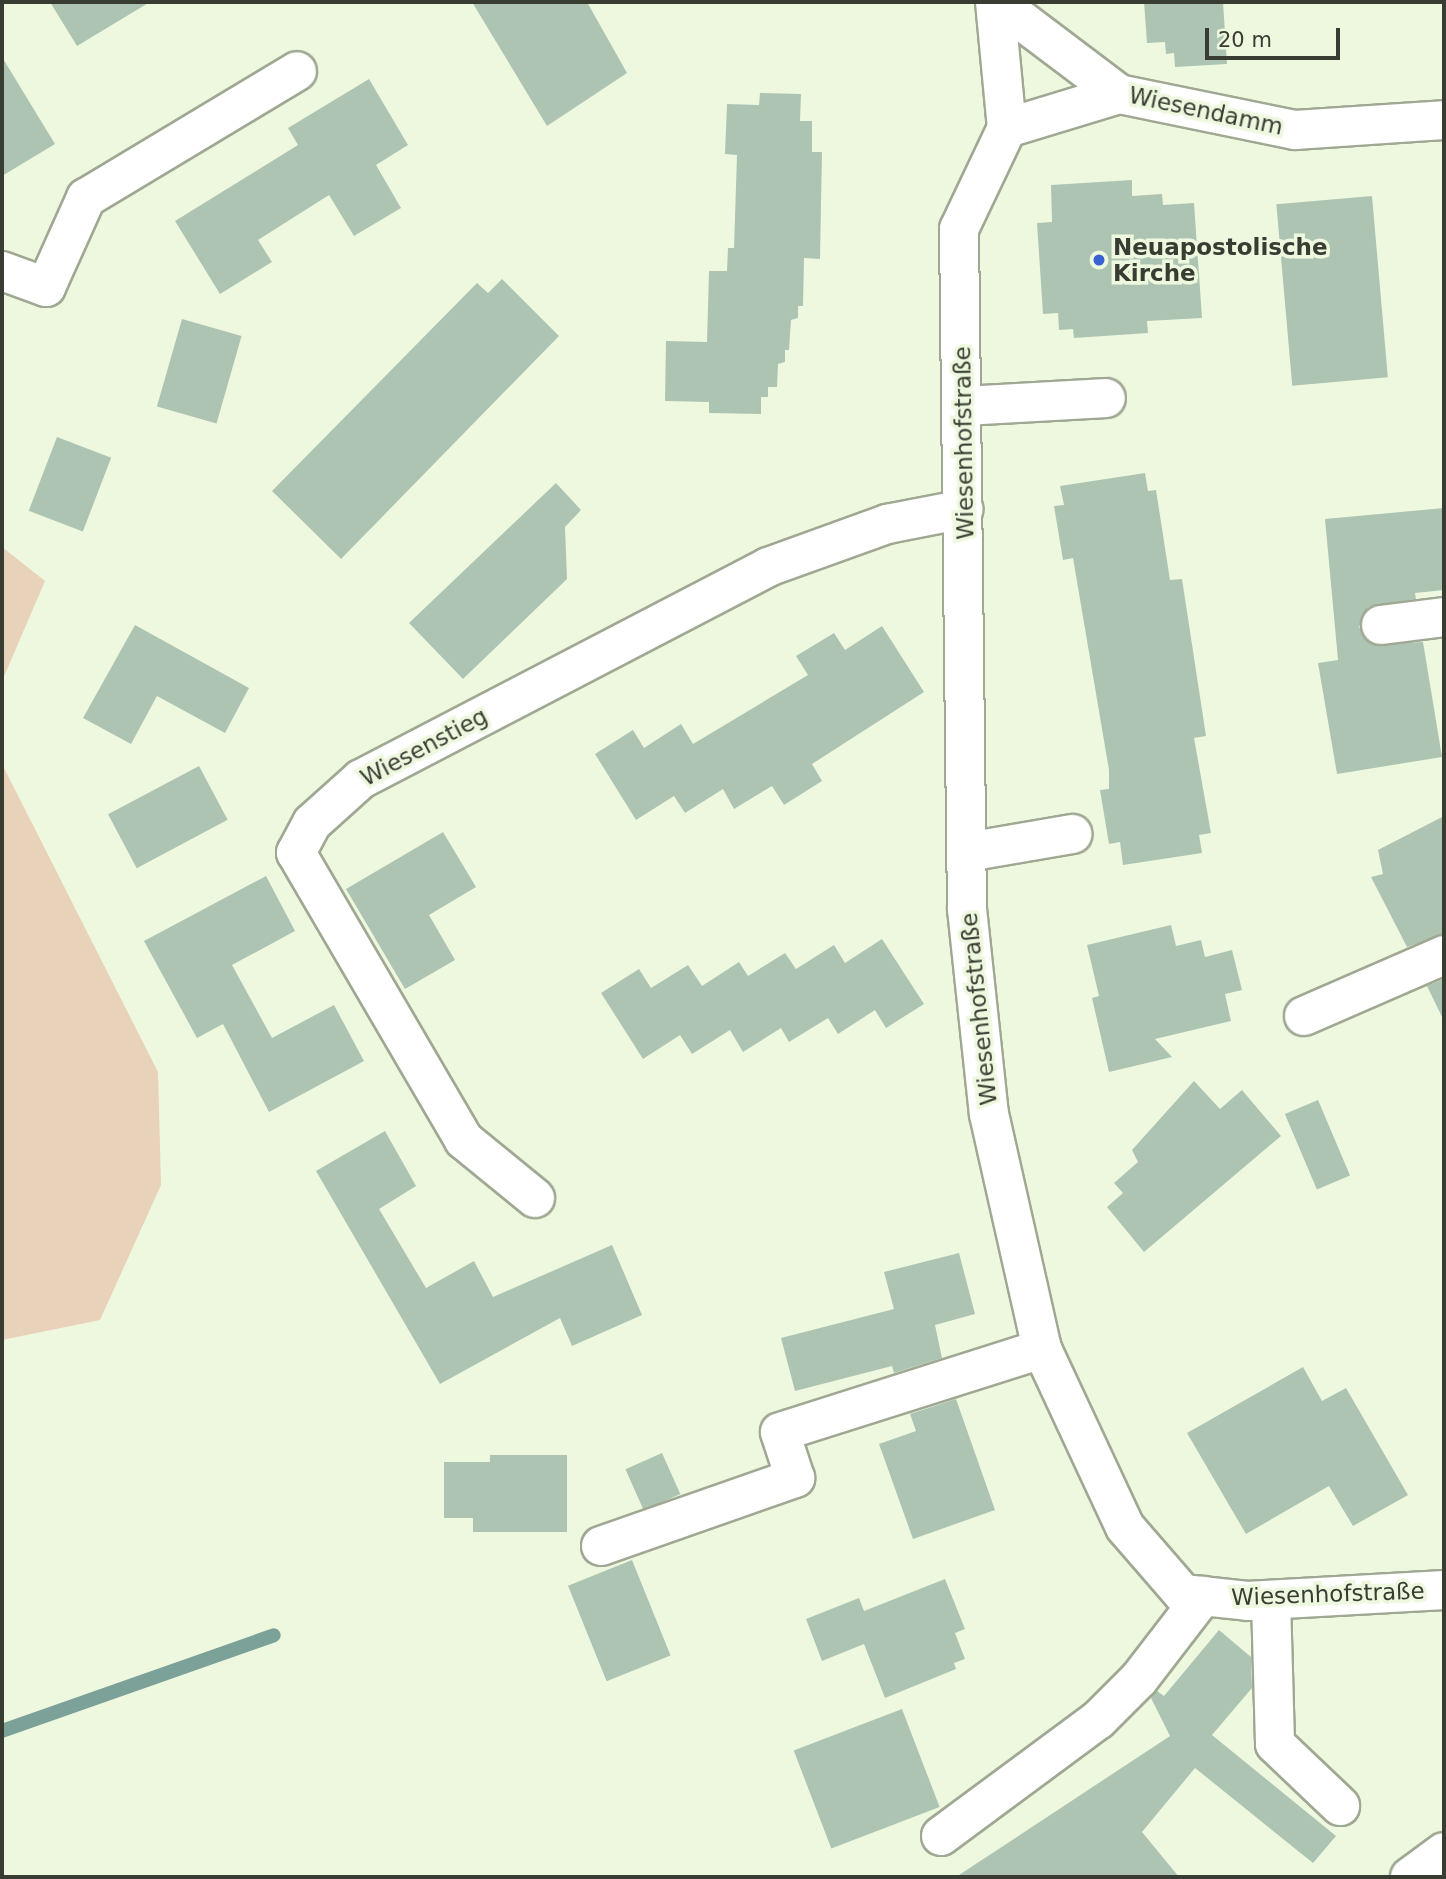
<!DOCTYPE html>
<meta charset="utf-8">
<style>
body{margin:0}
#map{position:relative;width:1446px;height:1879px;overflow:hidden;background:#eef8df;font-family:"DejaVu Sans",sans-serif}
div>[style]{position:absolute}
.green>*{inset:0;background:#e8d2ba}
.stream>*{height:14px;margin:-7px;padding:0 7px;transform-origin:7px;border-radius:7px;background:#7ca199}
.building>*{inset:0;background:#aec4b3;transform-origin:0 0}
.roads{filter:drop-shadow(2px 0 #9fa892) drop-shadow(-2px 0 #9fa892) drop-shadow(0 2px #9fa892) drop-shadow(0 -2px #9fa892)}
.minor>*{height:38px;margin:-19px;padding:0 19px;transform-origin:19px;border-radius:19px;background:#fff}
.dots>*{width:19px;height:19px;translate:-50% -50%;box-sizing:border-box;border:4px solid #eef8df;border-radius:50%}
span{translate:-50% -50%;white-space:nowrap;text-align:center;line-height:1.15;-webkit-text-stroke:7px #eef8df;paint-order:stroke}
.street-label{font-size:23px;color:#383c32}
.poi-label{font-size:23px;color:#383c32;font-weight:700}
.left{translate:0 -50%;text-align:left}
.frame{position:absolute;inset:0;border:4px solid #383c32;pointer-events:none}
.scale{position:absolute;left:1205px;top:28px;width:135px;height:32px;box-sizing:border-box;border:4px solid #383c32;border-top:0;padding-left:9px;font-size:21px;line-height:24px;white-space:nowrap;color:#383c32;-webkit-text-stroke:5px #eef8df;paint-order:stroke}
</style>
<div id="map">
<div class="green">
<div style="clip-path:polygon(2px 547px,45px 581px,2px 681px)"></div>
<div style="clip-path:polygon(2px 764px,158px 1072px,161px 1185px,100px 1320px,2px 1340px)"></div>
</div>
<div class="stream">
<div style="left:2px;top:1731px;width:288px;rotate:-19.4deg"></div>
</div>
<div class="building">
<div style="clip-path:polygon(50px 2px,150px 2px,77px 46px)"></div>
<div style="clip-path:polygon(472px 2px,587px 2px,627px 73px,547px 126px)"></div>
<div style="clip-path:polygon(1144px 2px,1223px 2px,1227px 64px,1175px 67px,1174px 53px,1166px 54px,1165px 42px,1147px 43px)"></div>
<div style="clip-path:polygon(2px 57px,55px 144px,2px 176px)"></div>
<div style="clip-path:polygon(369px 79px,408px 145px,376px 165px,401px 208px,354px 236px,329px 195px,258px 240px,272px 262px,220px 294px,175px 221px,298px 145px,288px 128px)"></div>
<div style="clip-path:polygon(760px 93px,801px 94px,800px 121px,812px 121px,812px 152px,822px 152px,820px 259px,804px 258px,803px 306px,798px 306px,798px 318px,791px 320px,789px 350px,785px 350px,785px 362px,778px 364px,777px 387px,768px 387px,768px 397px,761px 397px,761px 414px,709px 413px,709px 402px,665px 401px,666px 341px,707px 342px,709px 271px,727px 271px,728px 248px,734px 248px,737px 155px,725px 154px,727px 104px,759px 105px)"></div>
<div style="clip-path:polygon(1132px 180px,1132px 196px,1162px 194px,1163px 205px,1194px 203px,1202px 318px,1147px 321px,1148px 333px,1074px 338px,1073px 329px,1059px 330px,1058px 313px,1043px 314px,1037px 223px,1052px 222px,1051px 185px)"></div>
<div style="left:1372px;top:196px;width:182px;height:96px;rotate:85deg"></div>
<div style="clip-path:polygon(502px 279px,559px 336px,341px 559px,272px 491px,477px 283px,488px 293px)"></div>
<div style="left:182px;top:319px;width:62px;height:91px;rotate:16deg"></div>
<div style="left:57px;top:437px;width:58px;height:79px;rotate:21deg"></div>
<div style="clip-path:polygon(1145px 473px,1148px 491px,1156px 490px,1170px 580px,1182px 579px,1206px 736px,1194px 738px,1211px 833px,1199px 835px,1202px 853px,1123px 865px,1120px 842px,1109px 844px,1100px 790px,1109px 789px,1109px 770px,1073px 558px,1063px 560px,1054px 506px,1064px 505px,1060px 486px)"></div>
<div style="clip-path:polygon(556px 483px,581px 510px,565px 527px,567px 579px,463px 679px,409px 623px)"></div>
<div style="clip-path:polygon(1444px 508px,1444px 590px,1415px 593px,1416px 599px,1368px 607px,1359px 627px,1373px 645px,1423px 642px,1442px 757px,1337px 774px,1318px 663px,1338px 660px,1325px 519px)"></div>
<div style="clip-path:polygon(135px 625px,249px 688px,225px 733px,157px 696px,131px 744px,83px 718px)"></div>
<div style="clip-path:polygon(882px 626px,924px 692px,812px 764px,822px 781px,784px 805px,772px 786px,734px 809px,723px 789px,685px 813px,674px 796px,636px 820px,595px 754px,633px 730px,644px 748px,681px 724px,693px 744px,808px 675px,796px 656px,834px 633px,845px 650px)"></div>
<div style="left:199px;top:766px;width:61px;height:103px;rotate:62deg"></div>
<div style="clip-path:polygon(1444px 816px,1444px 934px,1407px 947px,1371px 877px,1383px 874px,1378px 850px)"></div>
<div style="clip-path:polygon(443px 832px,476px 887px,429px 915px,455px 960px,405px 989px,346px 889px)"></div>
<div style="clip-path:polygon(266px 876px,295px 931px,232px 965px,272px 1038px,334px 1005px,364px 1061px,269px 1112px,223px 1024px,197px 1038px,144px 941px)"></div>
<div style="clip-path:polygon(1171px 925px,1176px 946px,1201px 940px,1205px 957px,1232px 950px,1242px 990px,1225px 994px,1231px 1021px,1155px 1039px,1172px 1057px,1109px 1072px,1092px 998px,1099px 996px,1087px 945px)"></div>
<div style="clip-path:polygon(882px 939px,924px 1004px,886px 1028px,875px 1010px,838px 1034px,828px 1018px,789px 1042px,781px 1028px,743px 1052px,730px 1030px,692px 1054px,680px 1035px,643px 1059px,601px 993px,639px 969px,651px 988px,688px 965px,702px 986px,739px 962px,748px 976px,785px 953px,796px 969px,834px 945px,845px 963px)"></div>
<div style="clip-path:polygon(1444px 979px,1444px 1021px,1427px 986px)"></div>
<div style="clip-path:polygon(1194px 1081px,1220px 1109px,1242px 1090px,1281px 1136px,1144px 1252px,1107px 1207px,1123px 1193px,1114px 1183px,1138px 1162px,1132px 1150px)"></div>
<div style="left:1318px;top:1100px;width:82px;height:36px;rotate:67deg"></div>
<div style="clip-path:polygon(385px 1131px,416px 1186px,379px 1209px,426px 1288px,474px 1261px,493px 1297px,612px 1245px,642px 1315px,572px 1346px,560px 1318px,440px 1384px,316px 1171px)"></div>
<div style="clip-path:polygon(959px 1253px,975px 1314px,935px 1325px,942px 1358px,894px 1373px,892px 1366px,795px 1391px,781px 1338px,894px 1309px,884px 1272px)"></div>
<div style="clip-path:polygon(1303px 1367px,1322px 1401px,1346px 1388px,1408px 1495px,1353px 1526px,1329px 1486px,1246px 1534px,1187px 1433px)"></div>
<div style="clip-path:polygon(956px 1399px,995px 1510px,913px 1539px,879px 1444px,916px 1431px,910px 1414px)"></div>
<div style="left:662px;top:1453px;width:45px;height:40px;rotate:66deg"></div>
<div style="clip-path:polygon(490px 1455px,567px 1455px,567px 1532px,473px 1532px,473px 1518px,444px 1518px,444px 1462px,490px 1462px)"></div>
<div style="left:632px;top:1560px;width:103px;height:69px;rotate:68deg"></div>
<div style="clip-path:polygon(945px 1579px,965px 1629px,955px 1633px,965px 1659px,954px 1663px,956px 1669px,885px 1698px,864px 1644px,822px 1661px,806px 1619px,859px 1598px,864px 1611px)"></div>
<div style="clip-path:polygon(1219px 1630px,1251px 1657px,1252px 1688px,1212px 1735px,1336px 1836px,1313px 1863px,1195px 1768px,1142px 1832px,1179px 1877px,956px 1877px,1170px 1736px,1151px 1698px,1157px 1691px,1164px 1696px)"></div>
<div style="left:902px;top:1709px;width:105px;height:116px;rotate:69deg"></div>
</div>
<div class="roads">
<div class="minor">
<div style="left:995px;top:2px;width:127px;rotate:84.6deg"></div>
<div style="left:1007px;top:128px;width:112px;rotate:115.4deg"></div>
<div style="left:959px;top:229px;width:680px;rotate:89.33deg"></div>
<div style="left:967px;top:909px;width:206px;rotate:83.9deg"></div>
<div style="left:989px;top:1114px;width:241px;rotate:77.3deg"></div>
<div style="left:1042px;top:1349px;width:196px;rotate:65deg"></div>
<div style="left:1125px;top:1527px;width:89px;rotate:49.1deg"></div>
<div style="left:1183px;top:1594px;width:65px;rotate:6.1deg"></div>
<div style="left:1248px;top:1601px;width:196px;rotate:-3.2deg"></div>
<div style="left:997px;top:2px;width:153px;rotate:37deg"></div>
<div style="left:1119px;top:94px;width:180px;rotate:11.6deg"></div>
<div style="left:1295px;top:130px;width:149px;rotate:-3.8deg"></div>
<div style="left:1007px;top:128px;width:117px;rotate:-16.9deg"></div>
<div style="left:2px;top:271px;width:47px;rotate:20deg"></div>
<div style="left:46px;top:287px;width:98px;rotate:-65.8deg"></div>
<div style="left:86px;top:198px;width:246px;rotate:-31deg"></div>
<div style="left:965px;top:406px;width:141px;rotate:-3.2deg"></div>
<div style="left:1381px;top:625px;width:64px;rotate:-7.2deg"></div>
<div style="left:967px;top:852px;width:107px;rotate:-9.7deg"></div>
<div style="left:1304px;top:1016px;width:153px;rotate:-23.5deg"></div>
<div style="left:535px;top:1198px;width:92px;rotate:-140.8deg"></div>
<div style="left:464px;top:1140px;width:333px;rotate:-120.3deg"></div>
<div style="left:296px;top:853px;width:34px;rotate:-62deg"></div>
<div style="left:312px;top:823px;width:66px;rotate:-41.9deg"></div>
<div style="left:361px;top:779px;width:459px;rotate:-27.5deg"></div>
<div style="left:768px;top:567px;width:127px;rotate:-19.9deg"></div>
<div style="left:887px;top:524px;width:78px;rotate:-11deg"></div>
<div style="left:601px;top:1546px;width:206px;rotate:-19.3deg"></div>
<div style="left:795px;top:1478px;width:48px;rotate:-108.1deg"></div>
<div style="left:780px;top:1432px;width:275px;rotate:-17.6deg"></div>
<div style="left:1271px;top:1600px;width:144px;rotate:88.4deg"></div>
<div style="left:1275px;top:1744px;width:90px;rotate:43.6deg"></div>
<div style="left:941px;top:1836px;width:195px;rotate:-36.5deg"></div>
<div style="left:1098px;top:1720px;width:58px;rotate:-45deg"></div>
<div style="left:1139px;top:1679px;width:105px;rotate:-52.4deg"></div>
<div style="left:1410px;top:1877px;width:42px;rotate:-36.3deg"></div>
</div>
</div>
<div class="dots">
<div style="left:1099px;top:260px;background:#3862d2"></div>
</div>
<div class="street-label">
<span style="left:1206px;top:111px;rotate:12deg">Wiesendamm</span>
<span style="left:964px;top:443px;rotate:-91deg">Wiesenhofstraße</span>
<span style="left:424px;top:747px;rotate:-28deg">Wiesenstieg</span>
<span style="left:979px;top:1009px;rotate:-96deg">Wiesenhofstraße</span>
<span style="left:1328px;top:1594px;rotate:-2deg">Wiesenhofstraße</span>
</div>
<div class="poi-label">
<span class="left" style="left:1113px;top:260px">Neuapostolische<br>Kirche</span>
</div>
<div class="frame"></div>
<div class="scale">20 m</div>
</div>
